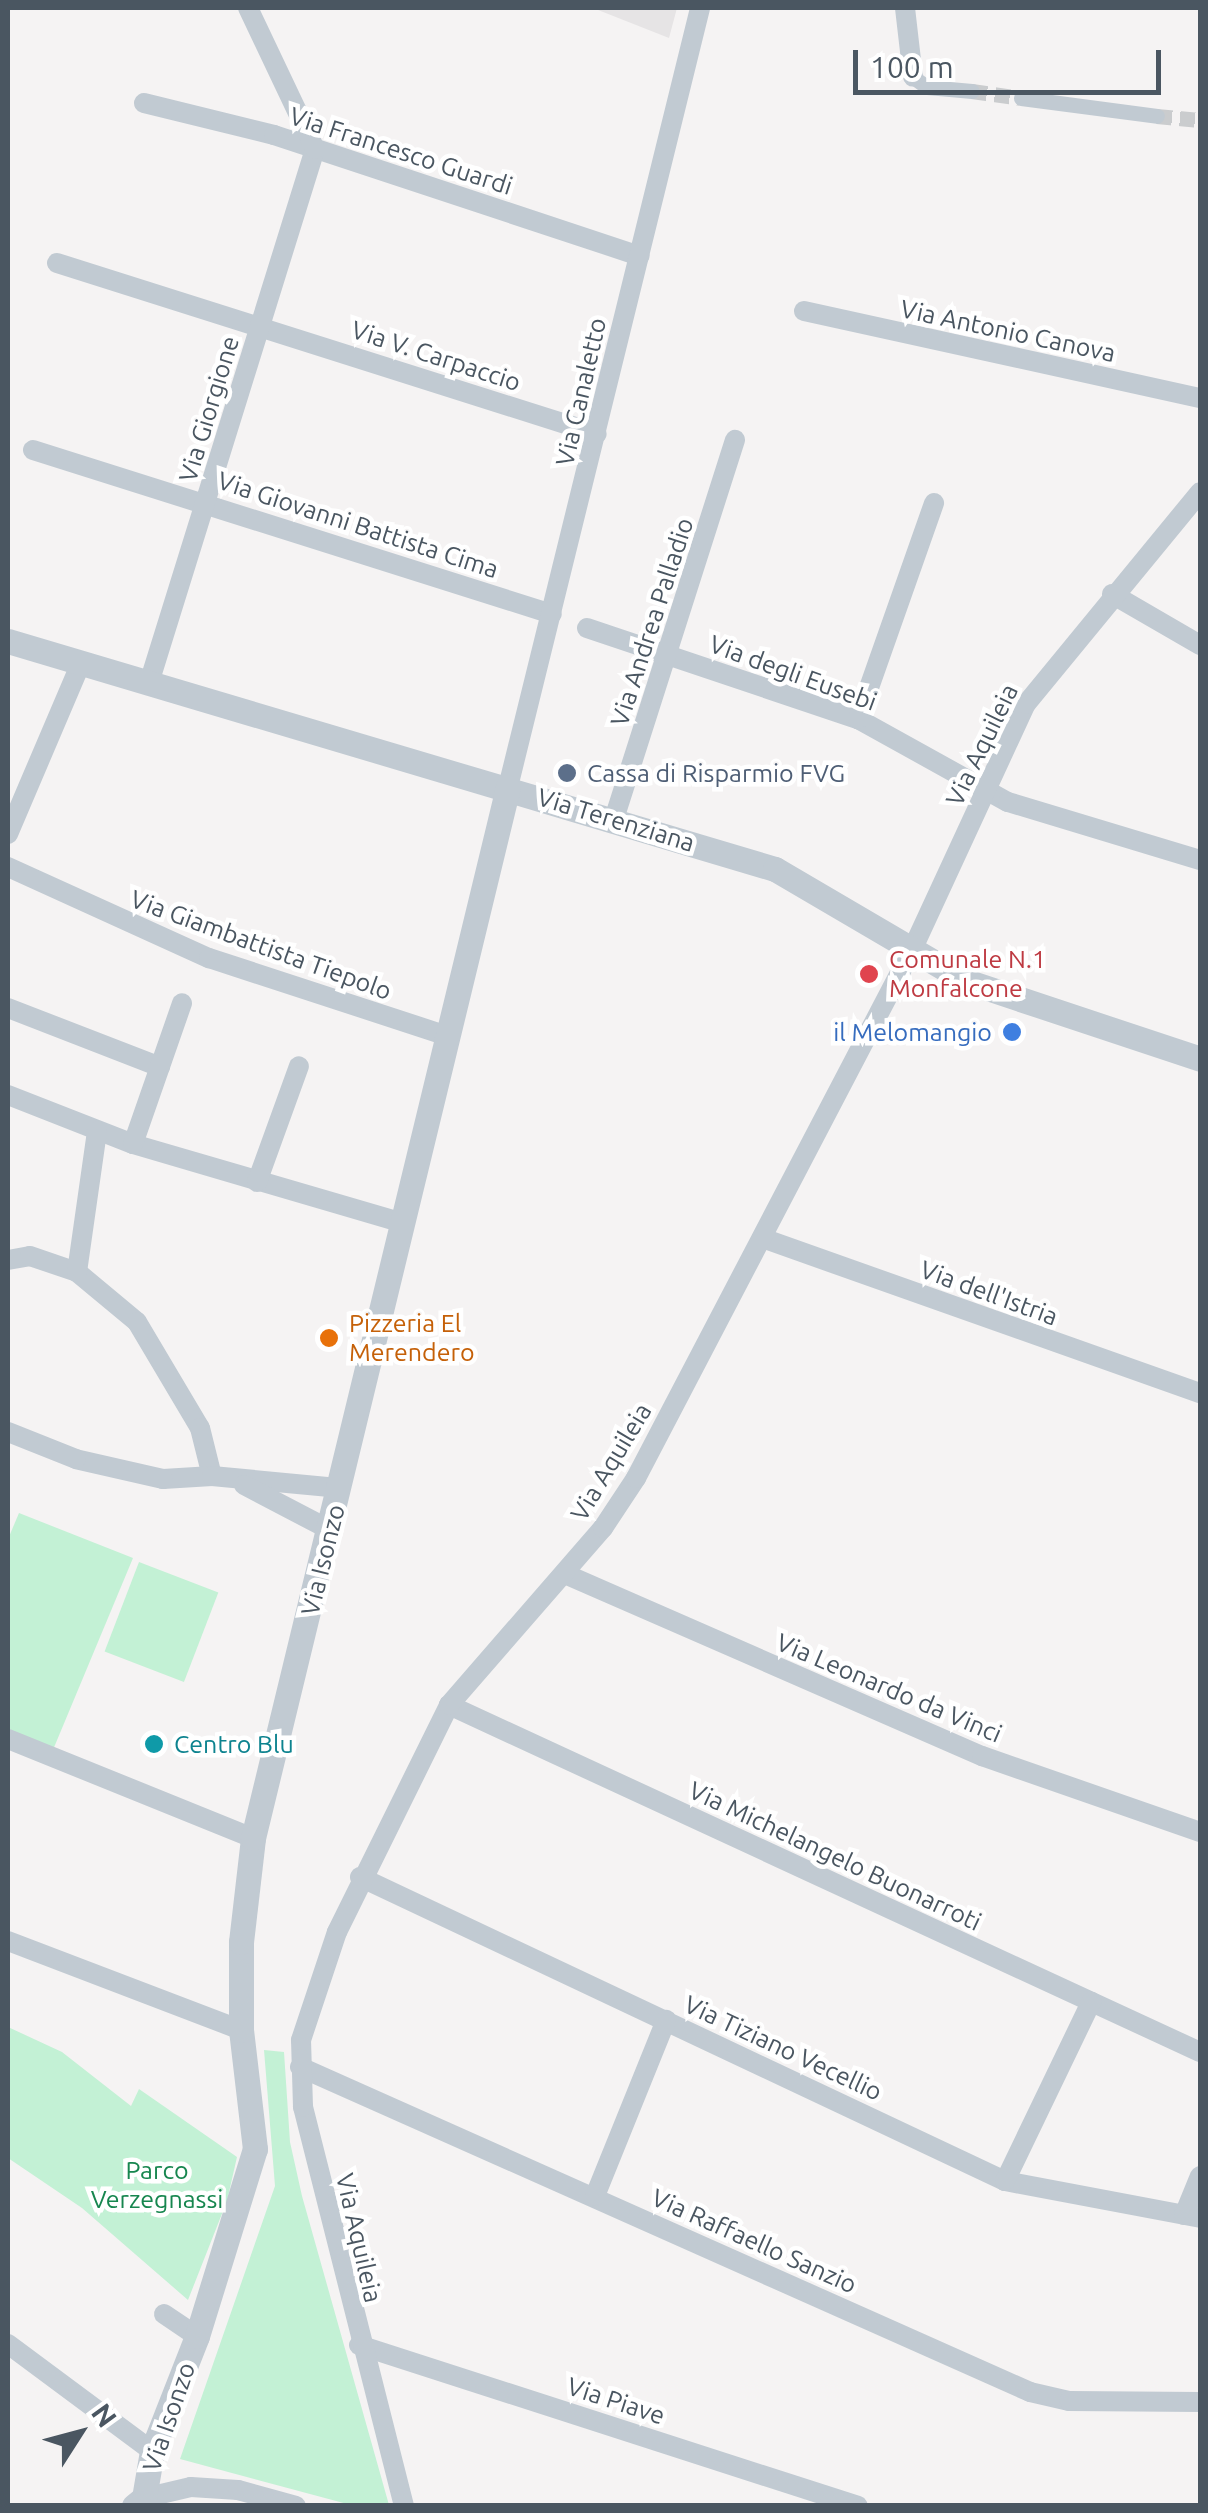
<!DOCTYPE html>
<style>
body{margin:0}
#map{position:relative;width:1208px;height:2513px;overflow:hidden;background:#f5f3f3;font-family:Ubuntu,sans-serif}
div>[style]{position:absolute}
.education>*{inset:0;background:#e6e4e5}
.green>*{inset:0;background:#c3f1d5;transform-origin:0 0}
.pedestrian-tunnel>*{height:15px;margin-top:-7.5px;transform-origin:0;background:repeating-linear-gradient(90deg,#caccce 0 15px,transparent 0 23px)}
.pedestrian>*{height:15px;margin:-7.5px;padding:0 7.5px;transform-origin:7.5px;border-radius:7.5px;background:#c1cad2}
.minor>*{height:20px;margin:-10px;padding:0 10px;transform-origin:10px;border-radius:10px;background:#c1cad2}
.tertiary>*{height:25px;margin:-12.5px;padding:0 12.5px;transform-origin:12.5px;border-radius:12.5px;background:#c1cad2}
.dots>*{width:28px;height:28px;translate:-50% -50%;box-sizing:border-box;border:5px solid #fff;border-radius:50%}
span{translate:-50% -50%;white-space:nowrap;text-align:center;line-height:1.15;-webkit-text-stroke:9px #fff;paint-order:stroke}
.street-label{font-size:25px;color:#4a5661}
.service-label{font-size:25px;color:#4e5e75}
.left{translate:0 -50%;text-align:left}
.health-label{font-size:25px;color:#be3a42}
.shop-label{font-size:25px;color:#366cbe}
.right{translate:-100% -50%;text-align:right}
.food-label{font-size:25px;color:#c56008}
.culture-label{font-size:25px;color:#0d838f}
.park-label{font-size:25px;color:#17864f}
.frame{position:absolute;inset:0;border:10px solid #4a5661;pointer-events:none}
.north{position:absolute;left:30px;top:2383px;width:100px;height:100px;-webkit-text-stroke:8px #fff;paint-order:stroke;rotate:54deg;font-size:28px;font-weight:700;line-height:40px;text-align:center;color:#4a5661}
.north::after{content:'';display:block;margin:auto;width:35px;height:45px;background:#4a5661;clip-path:polygon(50% 0,100% 100%,50% 72%,0 100%)}
.scale{position:absolute;left:853px;top:50px;width:308px;height:45px;box-sizing:border-box;border:5px solid #4a5661;border-top:0;padding-left:12px;font-size:30px;line-height:35px;white-space:nowrap;color:#4a5661;-webkit-text-stroke:8px #fff;paint-order:stroke}
</style>
<div id="map">
<div class="education">
<div style="clip-path:polygon(593px 8px,677px 8px,669px 38px)"></div>
</div>
<div class="green">
<div style="clip-path:polygon(19px 1513px,133px 1558px,50px 1757px,8px 1739px,8px 1539px)"></div>
<div style="left:139px;top:1562px;width:85px;height:96px;rotate:21deg"></div>
<div style="clip-path:polygon(8px 2027px,62px 2052px,131px 2106px,139px 2089px,237px 2157px,227px 2201px,188px 2300px,82px 2208px,8px 2158px)"></div>
<div style="clip-path:polygon(264px 2050px,284px 2052px,290px 2142px,302px 2196px,389px 2505px,351px 2505px,180px 2459px,275px 2186px)"></div>
</div>
<div class="pedestrian-tunnel">
<div style="left:972px;top:91px;width:49px;rotate:8.1deg"></div>
<div style="left:1157px;top:116px;width:43px;rotate:5.3deg"></div>
</div>
<div class="pedestrian">
<div style="left:913px;top:77px;width:17px;rotate:36deg"></div>
<div style="left:927px;top:87px;width:45px;rotate:5.1deg"></div>
<div style="left:1021px;top:98px;width:137px;rotate:7.5deg"></div>
</div>
<div class="minor">
<div style="left:905px;top:8px;width:69px;rotate:83.4deg"></div>
<div style="left:144px;top:103px;width:134px;rotate:13.8deg"></div>
<div style="left:274px;top:135px;width:385px;rotate:18.3deg"></div>
<div style="left:57px;top:263px;width:566px;rotate:17.57deg"></div>
<div style="left:804px;top:311px;width:405px;rotate:12.4deg"></div>
<div style="left:33px;top:450px;width:544px;rotate:17.54deg"></div>
<div style="left:1112px;top:594px;width:102px;rotate:30.1deg"></div>
<div style="left:587px;top:628px;width:286px;rotate:18.6deg"></div>
<div style="left:858px;top:719px;width:171px;rotate:29deg"></div>
<div style="left:1008px;top:802px;width:201px;rotate:16.8deg"></div>
<div style="left:149px;top:683px;width:559px;rotate:-72.73deg"></div>
<div style="left:315px;top:149px;width:156px;rotate:-115.4deg"></div>
<div style="left:858px;top:719px;width:229px;rotate:-70.6deg"></div>
<div style="left:508px;top:787px;width:802px;rotate:-76.15deg"></div>
<div style="left:614px;top:819px;width:398px;rotate:-72.3deg"></div>
<div style="left:8px;top:834px;width:186px;rotate:-66.9deg"></div>
<div style="left:8px;top:867px;width:221px;rotate:24.4deg"></div>
<div style="left:209px;top:958px;width:250px;rotate:18.1deg"></div>
<div style="left:8px;top:1008px;width:163px;rotate:21.2deg"></div>
<div style="left:8px;top:1095px;width:134px;rotate:21.4deg"></div>
<div style="left:133px;top:1144px;width:281px;rotate:16.3deg"></div>
<div style="left:133px;top:1144px;width:149px;rotate:-70.8deg"></div>
<div style="left:257px;top:1182px;width:123px;rotate:-70.1deg"></div>
<div style="left:762px;top:1238px;width:465px;rotate:19.5deg"></div>
<div style="left:8px;top:1260px;width:22px;rotate:-10deg"></div>
<div style="left:30px;top:1256px;width:50px;rotate:18.8deg"></div>
<div style="left:77px;top:1272px;width:78px;rotate:39.8deg"></div>
<div style="left:137px;top:1322px;width:123px;rotate:59.3deg"></div>
<div style="left:200px;top:1428px;width:49px;rotate:76deg"></div>
<div style="left:212px;top:1476px;width:49px;rotate:176.5deg"></div>
<div style="left:163px;top:1479px;width:89px;rotate:-167.1deg"></div>
<div style="left:76px;top:1459px;width:73px;rotate:-158.3deg"></div>
<div style="left:77px;top:1272px;width:142px;rotate:-81.9deg"></div>
<div style="left:212px;top:1476px;width:129px;rotate:5.4deg"></div>
<div style="left:244px;top:1485px;width:97px;rotate:27.6deg"></div>
<div style="left:565px;top:1574px;width:455px;rotate:23.6deg"></div>
<div style="left:982px;top:1756px;width:231px;rotate:19.2deg"></div>
<div style="left:449px;top:1705px;width:827px;rotate:24.8deg"></div>
<div style="left:8px;top:1739px;width:264px;rotate:22deg"></div>
<div style="left:360px;top:1877px;width:713px;rotate:25.24deg"></div>
<div style="left:1005px;top:2181px;width:198px;rotate:10.7deg"></div>
<div style="left:8px;top:1941px;width:249px;rotate:20.9deg"></div>
<div style="left:300px;top:2067px;width:799px;rotate:24deg"></div>
<div style="left:1030px;top:2392px;width:40px;rotate:13deg"></div>
<div style="left:1069px;top:2401px;width:131px;rotate:0.4deg"></div>
<div style="left:1005px;top:2181px;width:199px;rotate:-64.3deg"></div>
<div style="left:595px;top:2196px;width:190px;rotate:-68deg"></div>
<div style="left:1184px;top:2215px;width:42px;rotate:-67.7deg"></div>
<div style="left:164px;top:2314px;width:40px;rotate:34deg"></div>
<div style="left:8px;top:2344px;width:179px;rotate:36.6deg"></div>
<div style="left:359px;top:2345px;width:524px;rotate:17.88deg"></div>
<div style="left:144px;top:2498px;width:48px;rotate:-13.2deg"></div>
<div style="left:191px;top:2487px;width:47px;rotate:3.7deg"></div>
<div style="left:238px;top:2490px;width:60px;rotate:15.4deg"></div>
<div style="left:404px;top:2506px;width:412px;rotate:-104.2deg"></div>
<div style="left:303px;top:2107px;width:67px;rotate:-91.7deg"></div>
<div style="left:301px;top:2040px;width:114px;rotate:-71.6deg"></div>
<div style="left:337px;top:1932px;width:253px;rotate:-63.7deg"></div>
<div style="left:449px;top:1705px;width:235px;rotate:-49deg"></div>
<div style="left:603px;top:1528px;width:60px;rotate:-56.6deg"></div>
<div style="left:636px;top:1478px;width:598px;rotate:-62.41deg"></div>
<div style="left:913px;top:948px;width:269px;rotate:-65.2deg"></div>
<div style="left:1026px;top:704px;width:274px;rotate:-50.6deg"></div>
</div>
<div class="tertiary">
<div style="left:8px;top:641px;width:800px;rotate:16.56deg"></div>
<div style="left:775px;top:869px;width:221px;rotate:30.4deg"></div>
<div style="left:966px;top:981px;width:247px;rotate:18.4deg"></div>
<div style="left:134px;top:2506px;width:13px;rotate:-39deg"></div>
<div style="left:144px;top:2498px;width:48px;rotate:-80.3deg"></div>
<div style="left:152px;top:2451px;width:123px;rotate:-68.6deg"></div>
<div style="left:197px;top:2336px;width:196px;rotate:-72.8deg"></div>
<div style="left:255px;top:2149px;width:120px;rotate:-96.7deg"></div>
<div style="left:241px;top:2030px;width:88px;rotate:-90deg"></div>
<div style="left:241px;top:1942px;width:105px;rotate:-83.4deg"></div>
<div style="left:253px;top:1838px;width:1081px;rotate:-76.36deg"></div>
</div>
<div class="dots">
<div style="left:567px;top:773px;background:#5c6f8a"></div>
<div style="left:869px;top:974px;background:#e0444e"></div>
<div style="left:1012px;top:1032px;background:#3f7fe0"></div>
<div style="left:329px;top:1338px;background:#e8710a"></div>
<div style="left:154px;top:1744px;background:#0f9aa8"></div>
</div>
<div class="street-label">
<span style="left:401px;top:151px;rotate:18deg">Via Francesco Guardi</span>
<span style="left:1008px;top:331px;rotate:12deg">Via Antonio Canova</span>
<span style="left:436px;top:356px;rotate:18deg">Via V. Carpaccio</span>
<span style="left:581px;top:392px;rotate:-77deg">Via Canaletto</span>
<span style="left:209px;top:409px;rotate:-73deg">Via Giorgione</span>
<span style="left:358px;top:525px;rotate:18deg">Via Giovanni Battista Cima</span>
<span style="left:652px;top:622px;rotate:-72deg">Via Andrea Palladio</span>
<span style="left:793px;top:673px;rotate:20deg">Via degli Eusebi</span>
<span style="left:982px;top:745px;rotate:-64deg">Via Aquileia</span>
<span style="left:616px;top:820px;rotate:17deg">Via Terenziana</span>
<span style="left:261px;top:945px;rotate:20deg">Via Giambattista Tiepolo</span>
<span style="left:989px;top:1293px;rotate:20deg">Via dell'Istria</span>
<span style="left:611px;top:1462px;rotate:-59deg">Via Aquileia</span>
<span style="left:323px;top:1560px;rotate:-76deg">Via Isonzo</span>
<span style="left:889px;top:1688px;rotate:23deg">Via Leonardo da Vinci</span>
<span style="left:835px;top:1856px;rotate:25deg">Via Michelangelo Buonarroti</span>
<span style="left:783px;top:2048px;rotate:25deg">Via Tiziano Vecellio</span>
<span style="left:359px;top:2238px;rotate:77deg">Via Aquileia</span>
<span style="left:754px;top:2241px;rotate:24deg">Via Raffaello Sanzio</span>
<span style="left:616px;top:2401px;rotate:18deg">Via Piave</span>
<span style="left:169px;top:2417px;rotate:-71deg">Via Isonzo</span>
</div>
<div class="service-label">
<span class="left" style="left:587px;top:773px">Cassa di Risparmio FVG</span>
</div>
<div class="health-label">
<span class="left" style="left:889px;top:974px">Comunale N.1<br>Monfalcone</span>
</div>
<div class="shop-label">
<span class="right" style="left:992px;top:1032px">il Melomangio</span>
</div>
<div class="food-label">
<span class="left" style="left:349px;top:1338px">Pizzeria El<br>Merendero</span>
</div>
<div class="culture-label">
<span class="left" style="left:174px;top:1744px">Centro Blu</span>
</div>
<div class="park-label">
<span style="left:157px;top:2185px">Parco<br>Verzegnassi</span>
</div>
<div class="frame"></div>
<div class="north">N</div>
<div class="scale">100 m</div>
</div>
